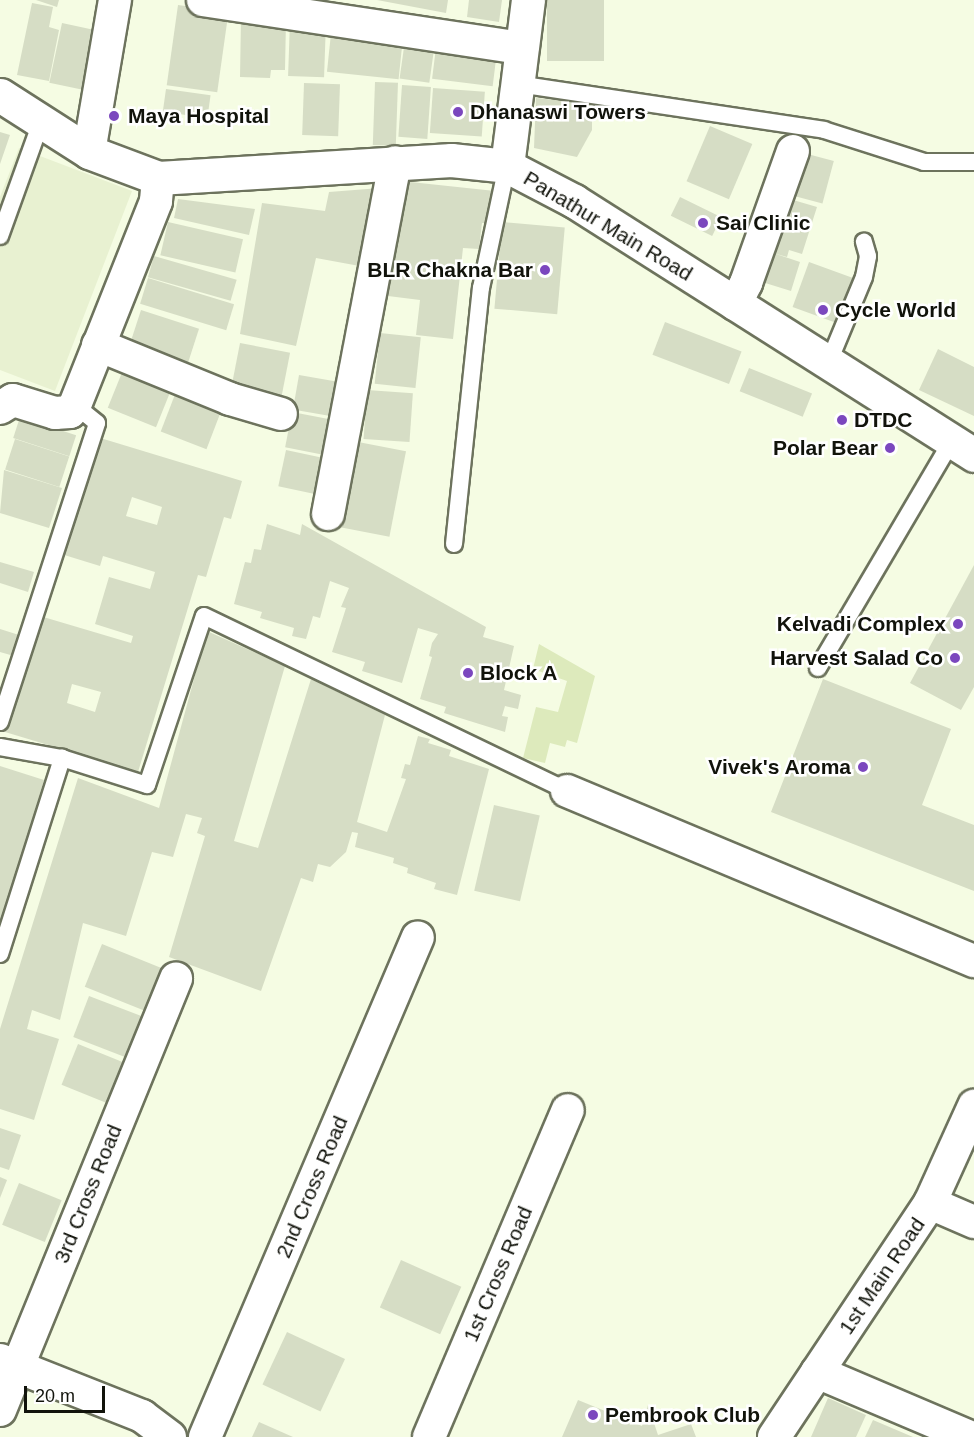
<!DOCTYPE html>
<style>
body{margin:0}
#map{position:relative;width:974px;height:1437px;overflow:hidden;background:#f5fce3;font-family:Helvetica,sans-serif}
div>[style]{position:absolute}
.built>*{inset:0;background:#e8f1d1}
.green>*{inset:0;background:#ddeabc}
.building>*{inset:0;background:#d6ddc5;transform-origin:0 0}
.roads{filter:drop-shadow(2px 0 #6d735d) drop-shadow(-2px 0 #6d735d) drop-shadow(0 2px #6d735d) drop-shadow(0 -2px #6d735d)}
.lane>*{height:16px;margin:-8px;padding:0 8px;transform-origin:8px;border-radius:8px;background:#fff}
.street>*{height:32px;margin:-16px;padding:0 16px;transform-origin:16px;border-radius:16px;background:#fff}
.secondary>*{height:33px;margin:-16.5px;padding:0 16.5px;transform-origin:16.5px;border-radius:16.5px;background:#fff}
.dots>*{width:16px;height:16px;translate:-50% -50%;box-sizing:border-box;border:3px solid #fff;border-radius:50%}
span{translate:-50% -50%;white-space:nowrap;text-align:center;line-height:1.15;-webkit-text-stroke:5px #fff;paint-order:stroke}
.poi-label{font-size:21px;color:#11130b;font-weight:700}
.left{translate:0 -50%;text-align:left}
.right{translate:-100% -50%;text-align:right}
.street-label{font-size:21px;color:#11130b}
.scale{position:absolute;left:24px;top:1386px;width:81px;height:27px;box-sizing:border-box;border:3px solid #11130b;border-top:0;padding-left:8px;font-size:18px;line-height:21px;white-space:nowrap;color:#11130b;-webkit-text-stroke:4px #fff;paint-order:stroke}
</style>
<div id="map">
<div class="built">
<div style="clip-path:polygon(19px 148px,132px 191px,55px 391px,0 370px,0 197px)"></div>
</div>
<div class="green">
<div style="clip-path:polygon(539px 644px,595px 676px,577px 743px,567px 740px,565px 747px,550px 743px,545px 763px,523px 758px,536px 707px,558px 712px,567px 681px,533px 669px)"></div>
</div>
<div class="building">
<div style="clip-path:polygon(36px 0,59px 0,57px 7px)"></div>
<div style="clip-path:polygon(377px 0,448px 0,446px 13px)"></div>
<div style="clip-path:polygon(469px 0,502px 0,499px 22px,467px 17px)"></div>
<div style="left:547px;top:0;width:57px;height:61px"></div>
<div style="clip-path:polygon(32px 3px,53px 7px,49px 27px,59px 30px,49px 81px,17px 75px)"></div>
<div style="left:178px;top:5px;width:51px;height:81px;rotate:8deg"></div>
<div style="clip-path:polygon(241px 18px,286px 20px,285px 70px,271px 70px,270px 78px,240px 77px)"></div>
<div style="left:290px;top:21px;width:36px;height:55px;rotate:2deg"></div>
<div style="left:62px;top:23px;width:44px;height:61px;rotate:12deg"></div>
<div style="left:332px;top:24px;width:72px;height:48px;rotate:6deg"></div>
<div style="left:406px;top:33px;width:30px;height:46px;rotate:8deg"></div>
<div style="left:437px;top:39px;width:61px;height:40px;rotate:7deg"></div>
<div style="left:375px;top:82px;width:23px;height:63px;rotate:2deg"></div>
<div style="left:304px;top:83px;width:36px;height:52px;rotate:2deg"></div>
<div style="left:402px;top:85px;width:29px;height:52px;rotate:4deg"></div>
<div style="left:433px;top:88px;width:52px;height:45px;rotate:4deg"></div>
<div style="left:166px;top:89px;width:45px;height:23px;rotate:8deg"></div>
<div style="clip-path:polygon(536px 98px,592px 104px,592px 130px,577px 157px,534px 148px)"></div>
<div style="left:710px;top:126px;width:46px;height:60px;rotate:23deg"></div>
<div style="clip-path:polygon(0 132px,10px 135px,0 164px)"></div>
<div style="left:800px;top:152px;width:35px;height:44px;rotate:15deg"></div>
<div style="clip-path:polygon(401px 181px,495px 191px,492px 224px,482px 223px,479px 249px,463px 248px,453px 339px,416px 335px,420px 300px,388px 296px)"></div>
<div style="clip-path:polygon(380px 188px,365px 267px,316px 258px,296px 346px,240px 334px,262px 203px,325px 211px,329px 192px)"></div>
<div style="left:680px;top:197px;width:46px;height:21px;rotate:26deg"></div>
<div style="clip-path:polygon(783px 197px,817px 207px,802px 254px,789px 250px,787px 257px,773px 253px,800px 262px,791px 291px,756px 280px)"></div>
<div style="clip-path:polygon(178px 199px,255px 209px,249px 235px,174px 218px)"></div>
<div style="left:168px;top:222px;width:77px;height:34px;rotate:13deg"></div>
<div style="left:502px;top:222px;width:63px;height:87px;rotate:5deg"></div>
<div style="left:154px;top:256px;width:86px;height:22px;rotate:16deg"></div>
<div style="left:809px;top:262px;width:49px;height:48px;rotate:20deg"></div>
<div style="left:148px;top:278px;width:90px;height:27px;rotate:17deg"></div>
<div style="left:141px;top:310px;width:61px;height:45px;rotate:18deg"></div>
<div style="left:665px;top:322px;width:82px;height:35px;rotate:21deg"></div>
<div style="left:380px;top:333px;width:41px;height:51px;rotate:6deg"></div>
<div style="left:240px;top:343px;width:51px;height:49px;rotate:11deg"></div>
<div style="clip-path:polygon(938px 349px,974px 367px,974px 416px,919px 390px)"></div>
<div style="left:125px;top:365px;width:52px;height:46px;rotate:22deg"></div>
<div style="left:749px;top:368px;width:68px;height:25px;rotate:22deg"></div>
<div style="left:299px;top:375px;width:48px;height:35px;rotate:10deg"></div>
<div style="left:179px;top:384px;width:49px;height:51px;rotate:21deg"></div>
<div style="left:367px;top:390px;width:46px;height:49px;rotate:4deg"></div>
<div style="left:292px;top:412px;width:49px;height:36px;rotate:11deg"></div>
<div style="left:20px;top:417px;width:59px;height:22px;rotate:18deg"></div>
<div style="clip-path:polygon(evenodd,97px 437px,242px 481px,231px 519px,224px 517px,206px 577px,198px 575px,138px 772px,5px 732px,40px 616px,131px 643px,133px 636px,95px 624px,109px 577px,150px 589px,155px 572px,103px 556px,100px 566px,61px 554px,97px 437px,132px 497px,162px 507px,157px 525px,126px 516px,132px 497px,97px 437px,72px 684px,101px 692px,95px 712px,67px 703px,72px 684px)"></div>
<div style="left:15px;top:439px;width:57px;height:32px;rotate:18deg"></div>
<div style="left:353px;top:441px;width:54px;height:87px;rotate:11deg"></div>
<div style="left:286px;top:450px;width:48px;height:37px;rotate:12deg"></div>
<div style="clip-path:polygon(4px 470px,62px 488px,49px 528px,0 513px)"></div>
<div style="clip-path:polygon(267px 524px,300px 535px,302px 524px,486px 627px,483px 637px,514px 646px,504px 690px,521px 695px,518px 709px,505px 706px,502px 716px,508px 717px,505px 732px,444px 713px,446px 707px,420px 699px,432px 657px,429px 656px,432px 643px,438px 634px,418px 628px,402px 683px,362px 671px,365px 662px,332px 652px,346px 608px,341px 607px,349px 588px,330px 581px,320px 618px,313px 616px,306px 639px,292px 636px,294px 628px,260px 618px,262px 612px,234px 604px,245px 562px,251px 563px,254px 549px,261px 550px)"></div>
<div style="clip-path:polygon(0 562px,34px 572px,28px 592px,0 583px)"></div>
<div style="clip-path:polygon(974px 565px,974px 687px,961px 710px,910px 683px)"></div>
<div style="clip-path:polygon(0 629px,19px 635px,14px 656px,0 652px)"></div>
<div style="clip-path:polygon(207px 631px,285px 666px,234px 841px,258px 848px,311px 679px,385px 715px,357px 822px,387px 832px,406px 779px,401px 778px,405px 764px,410px 765px,418px 736px,430px 739px,428px 743px,451px 750px,449px 756px,489px 769px,457px 895px,434px 889px,436px 883px,407px 873px,408px 868px,393px 863px,394px 858px,355px 847px,358px 833px,352px 832px,346px 852px,330px 867px,318px 864px,313px 882px,301px 878px,261px 991px,169px 957px,205px 836px,197px 833px,202px 818px,186px 814px,173px 857px,152px 852px,126px 936px,83px 923px,60px 1020px,32px 1010px,27px 1029px,59px 1039px,34px 1120px,0 1109px,0 1029px,78px 778px,159px 808px)"></div>
<div style="clip-path:polygon(823px 679px,951px 729px,922px 805px,974px 825px,974px 891px,771px 812px)"></div>
<div style="clip-path:polygon(0 766px,44px 780px,1px 924px,0 924px)"></div>
<div style="left:494px;top:805px;width:47px;height:88px;rotate:13deg"></div>
<div style="left:102px;top:944px;width:68px;height:46px;rotate:22deg"></div>
<div style="left:89px;top:996px;width:56px;height:44px;rotate:21deg"></div>
<div style="left:78px;top:1044px;width:48px;height:44px;rotate:22deg"></div>
<div style="clip-path:polygon(0 1128px,21px 1135px,9px 1170px,0 1167px)"></div>
<div style="clip-path:polygon(0 1177px,7px 1180px,0 1198px)"></div>
<div style="left:19px;top:1183px;width:46px;height:45px;rotate:22deg"></div>
<div style="left:401px;top:1260px;width:66px;height:52px;rotate:24deg"></div>
<div style="left:287px;top:1332px;width:64px;height:58px;rotate:25deg"></div>
<div style="clip-path:polygon(828px 1398px,866px 1415px,856px 1437px,811px 1437px)"></div>
<div style="clip-path:polygon(578px 1400px,642px 1426px,648px 1405px,658px 1435px,691px 1424px,696px 1437px,562px 1437px)"></div>
<div style="clip-path:polygon(873px 1420px,913px 1437px,865px 1437px)"></div>
<div style="clip-path:polygon(259px 1422px,293px 1437px,252px 1437px)"></div>
</div>
<div class="roads">
<div class="lane">
<div style="left:518px;top:84px;width:309px;rotate:8.5deg"></div>
<div style="left:824px;top:130px;width:105px;rotate:17.7deg"></div>
<div style="left:924px;top:162px;width:50px"></div>
<div style="left:0;top:236px;width:121px;rotate:-70.2deg"></div>
<div style="left:828px;top:364px;width:94px;rotate:-67.5deg"></div>
<div style="left:864px;top:277px;width:21px;rotate:-79deg"></div>
<div style="left:868px;top:256px;width:15px;rotate:-106deg"></div>
<div style="left:454px;top:544px;width:257px;rotate:-84deg"></div>
<div style="left:481px;top:288px;width:125px;rotate:-78deg"></div>
<div style="left:818px;top:668px;width:262px;rotate:-59.5deg"></div>
<div style="left:0;top:722px;width:314px;rotate:-72deg"></div>
<div style="left:97px;top:423px;width:28px;rotate:-141deg"></div>
<div style="left:0;top:747px;width:63px;rotate:10.1deg"></div>
<div style="left:0;top:954px;width:206px;rotate:-72.4deg"></div>
<div style="left:62px;top:758px;width:89px;rotate:17.6deg"></div>
<div style="left:147px;top:785px;width:178px;rotate:-71.4deg"></div>
<div style="left:204px;top:616px;width:403px;rotate:25.7deg"></div>
</div>
<div class="street">
<div style="left:203px;top:0;width:323px;rotate:8.6deg"></div>
<div style="left:89px;top:152px;width:154px;rotate:-80.3deg"></div>
<div style="left:735px;top:304px;width:24px;rotate:-62deg"></div>
<div style="left:746px;top:283px;width:140px;rotate:-70.4deg"></div>
<div style="left:98px;top:345px;width:143px;rotate:22.2deg"></div>
<div style="left:230px;top:399px;width:53px;rotate:16.4deg"></div>
<div style="left:0;top:408px;width:15px;rotate:-32deg"></div>
<div style="left:13px;top:400px;width:44px;rotate:17.2deg"></div>
<div style="left:55px;top:413px;width:15px;rotate:-4deg"></div>
<div style="left:70px;top:412px;width:9px;rotate:-54deg"></div>
<div style="left:75px;top:405px;width:219px;rotate:-68.3deg"></div>
<div style="left:156px;top:201px;width:23px;rotate:-85deg"></div>
<div style="left:328px;top:514px;width:358px;rotate:-79.2deg"></div>
<div style="left:567px;top:791px;width:441px;rotate:22.7deg"></div>
<div style="left:930px;top:1203px;width:48px;rotate:23.4deg"></div>
<div style="left:0;top:1360px;width:153px;rotate:21.5deg"></div>
<div style="left:142px;top:1416px;width:35px;rotate:37deg"></div>
<div style="left:817px;top:1372px;width:166px;rotate:23deg"></div>
<div style="left:0;top:1410px;width:466px;rotate:-67.8deg"></div>
<div style="left:205px;top:1437px;width:543px;rotate:-66.93deg"></div>
<div style="left:429px;top:1437px;width:355px;rotate:-67deg"></div>
<div style="left:774px;top:1437px;width:281px;rotate:-56.3deg"></div>
<div style="left:930px;top:1203px;width:107px;rotate:-65.6deg"></div>
</div>
<div class="secondary">
<div style="left:0;top:95px;width:106px;rotate:32.6deg"></div>
<div style="left:89px;top:152px;width:74px;rotate:20.6deg"></div>
<div style="left:158px;top:178px;width:294px;rotate:-3.5deg"></div>
<div style="left:451px;top:160px;width:56px;rotate:6.1deg"></div>
<div style="left:507px;top:166px;width:76px;rotate:27.6deg"></div>
<div style="left:574px;top:201px;width:474px;rotate:32.4deg"></div>
<div style="left:507px;top:166px;width:167px;rotate:-82.8deg"></div>
</div>
</div>
<div class="dots">
<div style="left:458px;top:112px;background:#7b47be"></div>
<div style="left:114px;top:116px;background:#7b47be"></div>
<div style="left:703px;top:223px;background:#7b47be"></div>
<div style="left:545px;top:270px;background:#7b47be"></div>
<div style="left:823px;top:310px;background:#7b47be"></div>
<div style="left:842px;top:420px;background:#7b47be"></div>
<div style="left:890px;top:448px;background:#7b47be"></div>
<div style="left:958px;top:624px;background:#7b47be"></div>
<div style="left:955px;top:658px;background:#7b47be"></div>
<div style="left:468px;top:673px;background:#7b47be"></div>
<div style="left:863px;top:767px;background:#7b47be"></div>
<div style="left:593px;top:1415px;background:#7b47be"></div>
</div>
<div class="poi-label">
<span class="left" style="left:470px;top:112px">Dhanaswi Towers</span>
<span class="left" style="left:128px;top:116px">Maya Hospital</span>
<span class="left" style="left:716px;top:223px">Sai Clinic</span>
<span class="right" style="left:533px;top:270px">BLR Chakna Bar</span>
<span class="left" style="left:835px;top:310px">Cycle World</span>
<span class="left" style="left:854px;top:420px">DTDC</span>
<span class="right" style="left:878px;top:448px">Polar Bear</span>
<span class="right" style="left:946px;top:624px">Kelvadi Complex</span>
<span class="right" style="left:943px;top:658px">Harvest Salad Co</span>
<span class="left" style="left:480px;top:673px">Block A</span>
<span class="right" style="left:851px;top:767px">Vivek's Aroma</span>
<span class="left" style="left:605px;top:1415px">Pembrook Club</span>
</div>
<div class="street-label">
<span style="left:608px;top:226px;rotate:31deg">Panathur Main Road</span>
<span style="left:312px;top:1187px;rotate:-67deg">2nd Cross Road</span>
<span style="left:88px;top:1194px;rotate:-68deg">3rd Cross Road</span>
<span style="left:498px;top:1274px;rotate:-67deg">1st Cross Road</span>
<span style="left:882px;top:1276px;rotate:-56deg">1st Main Road</span>
</div>
<div class="scale">20 m</div>
</div>
